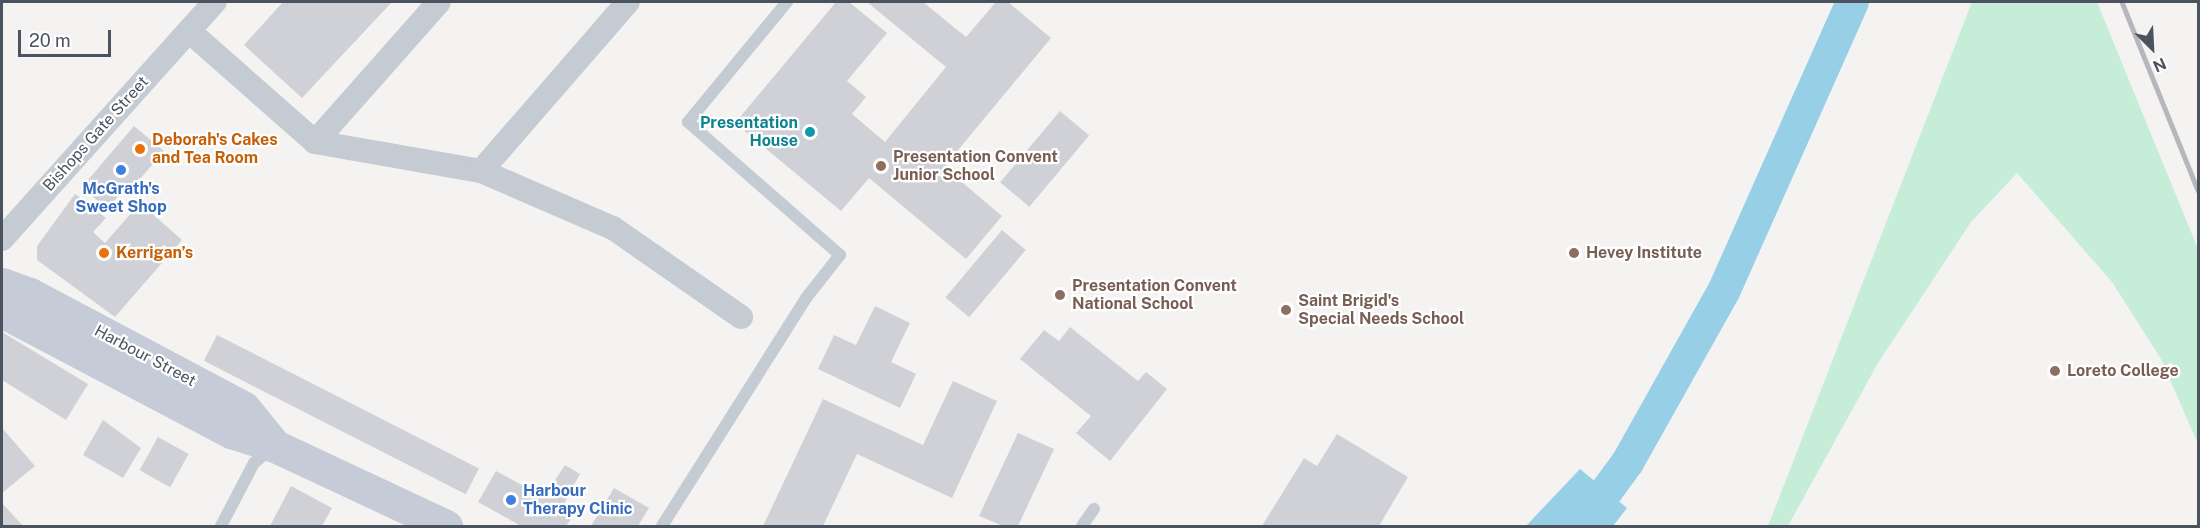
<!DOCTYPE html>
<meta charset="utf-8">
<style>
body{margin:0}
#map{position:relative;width:2200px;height:528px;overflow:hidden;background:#f4f3f2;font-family:"Public Sans",sans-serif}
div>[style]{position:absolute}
.green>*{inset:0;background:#c6edd8}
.water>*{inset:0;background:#96cfe6}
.canal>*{height:33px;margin:-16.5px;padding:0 16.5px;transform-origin:16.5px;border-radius:16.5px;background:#96cfe6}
.building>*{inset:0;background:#d0d1d6;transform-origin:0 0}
.lane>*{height:12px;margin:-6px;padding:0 6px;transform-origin:6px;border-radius:6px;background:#c4cbd2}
.street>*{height:24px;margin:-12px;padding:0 12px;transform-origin:12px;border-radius:12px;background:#c4cbd2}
.secondary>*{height:33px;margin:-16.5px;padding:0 16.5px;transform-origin:16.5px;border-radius:16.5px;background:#c5ccd7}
.rail>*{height:4.5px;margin:-2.25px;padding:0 2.25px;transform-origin:2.25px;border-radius:2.25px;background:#b5b7bc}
.dots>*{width:16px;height:16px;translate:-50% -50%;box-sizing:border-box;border:3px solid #fff;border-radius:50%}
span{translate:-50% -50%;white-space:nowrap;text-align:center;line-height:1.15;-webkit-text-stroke:4.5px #fff;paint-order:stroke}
.culture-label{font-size:16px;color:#0d838f;font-weight:700}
.right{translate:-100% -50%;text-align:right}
.street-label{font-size:16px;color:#4b545e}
.food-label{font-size:16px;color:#c56008;font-weight:700}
.left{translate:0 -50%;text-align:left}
.education-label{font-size:16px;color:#785e54;font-weight:700}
.shop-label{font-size:16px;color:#366cbe;font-weight:700}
.frame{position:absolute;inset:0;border:3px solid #4b545e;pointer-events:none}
.north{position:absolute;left:2122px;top:18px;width:60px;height:60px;-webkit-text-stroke:4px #fff;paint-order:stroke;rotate:156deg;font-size:16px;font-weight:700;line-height:24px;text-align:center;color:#4b545e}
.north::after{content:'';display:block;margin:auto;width:21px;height:27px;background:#4b545e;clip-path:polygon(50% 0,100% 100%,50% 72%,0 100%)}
.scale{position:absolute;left:18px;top:30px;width:93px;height:27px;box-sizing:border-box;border:3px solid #4b545e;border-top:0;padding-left:8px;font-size:18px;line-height:21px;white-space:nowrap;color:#4b545e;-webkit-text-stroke:4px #fff;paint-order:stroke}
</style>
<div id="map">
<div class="green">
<div style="clip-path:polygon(1972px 2px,2097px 2px,2198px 249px,2198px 444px,2161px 359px,2112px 282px,2017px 173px,1971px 222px,1878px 363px,1788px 526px,1768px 526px)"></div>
</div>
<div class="water">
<div style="clip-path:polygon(1580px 469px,1627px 508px,1613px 526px,1526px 526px)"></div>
</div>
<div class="canal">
<div style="left:1580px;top:526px;width:79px;rotate:-53.7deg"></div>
<div style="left:1627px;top:462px;width:198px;rotate:-60.7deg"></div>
<div style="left:1724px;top:289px;width:314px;rotate:-66deg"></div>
</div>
<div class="building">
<div style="clip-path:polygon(283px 2px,392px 2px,302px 98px,244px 45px)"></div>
<div style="clip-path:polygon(836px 2px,849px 2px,887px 33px,847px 81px,866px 97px,852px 114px,885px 142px,946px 67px,867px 2px,923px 2px,966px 37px,996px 2px,1008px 2px,1051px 38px,944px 167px,1002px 216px,966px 259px,869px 178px,841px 211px,735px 123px)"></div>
<div style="left:1060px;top:111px;width:38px;height:93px;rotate:40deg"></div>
<div style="clip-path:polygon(134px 126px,164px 151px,127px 194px,123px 191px,107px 209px,82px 187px)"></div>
<div style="clip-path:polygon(75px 194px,106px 218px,93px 232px,105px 243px,140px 203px,182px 240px,115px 317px,37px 260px,37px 246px)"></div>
<div style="left:1002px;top:230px;width:31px;height:88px;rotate:40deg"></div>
<div style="clip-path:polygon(875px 306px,910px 323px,891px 362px,916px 374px,900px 408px,818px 369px,834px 335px,856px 345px)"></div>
<div style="clip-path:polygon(1070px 327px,1138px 381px,1146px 372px,1167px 389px,1110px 461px,1076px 433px,1091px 416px,1020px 359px,1044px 330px,1059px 341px)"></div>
<div style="clip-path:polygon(2px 332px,88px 384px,66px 420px,2px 380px)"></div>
<div style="left:217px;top:335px;width:294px;height:29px;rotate:27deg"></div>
<div style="clip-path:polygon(953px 381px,997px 401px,952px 498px,857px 454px,823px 526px,763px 526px,823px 399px,923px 445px)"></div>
<div style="clip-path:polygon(103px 420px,141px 448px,123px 478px,83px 455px)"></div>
<div style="clip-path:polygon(3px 429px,35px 466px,2px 493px,2px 430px)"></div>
<div style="clip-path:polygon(1018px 433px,1054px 449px,1018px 526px,1003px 526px,979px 516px)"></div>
<div style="clip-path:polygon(1337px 434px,1408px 477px,1379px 526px,1262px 526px,1304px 458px,1317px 466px)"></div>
<div style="left:158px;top:437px;width:35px;height:38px;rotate:29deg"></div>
<div style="clip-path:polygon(565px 465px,580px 474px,559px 513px,571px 519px,566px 526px,521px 526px,478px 502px,496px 471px,544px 497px)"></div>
<div style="clip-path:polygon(291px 486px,332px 508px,322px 526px,270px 526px)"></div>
<div style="clip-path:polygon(614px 488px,649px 508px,638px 526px,591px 526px)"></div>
<div style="clip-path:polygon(2px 503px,23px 526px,2px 526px)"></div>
</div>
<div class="lane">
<div style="left:221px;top:526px;width:71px;rotate:-62.4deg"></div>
<div style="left:254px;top:463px;width:23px;rotate:-40deg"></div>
<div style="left:662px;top:526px;width:270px;rotate:-57.7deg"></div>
<div style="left:806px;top:298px;width:55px;rotate:-51.7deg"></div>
<div style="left:840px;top:255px;width:202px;rotate:-138.8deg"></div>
<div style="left:688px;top:122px;width:156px;rotate:-50.5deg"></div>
<div style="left:1082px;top:526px;width:21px;rotate:-55deg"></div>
</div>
<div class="street">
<div style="left:189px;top:31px;width:168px;rotate:41.4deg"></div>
<div style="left:315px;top:142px;width:169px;rotate:9.9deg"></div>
<div style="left:481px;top:171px;width:144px;rotate:23.4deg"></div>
<div style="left:613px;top:228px;width:156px;rotate:34.8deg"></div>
<div style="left:315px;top:142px;width:187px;rotate:-48.5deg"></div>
<div style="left:481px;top:171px;width:224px;rotate:-49deg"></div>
<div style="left:2px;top:239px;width:319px;rotate:-48.1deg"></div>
</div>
<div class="secondary">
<div style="left:2px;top:284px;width:30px;rotate:20deg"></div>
<div style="left:30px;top:294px;width:242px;rotate:28deg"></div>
<div style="left:244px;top:408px;width:49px;rotate:50.8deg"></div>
<div style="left:2px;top:307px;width:11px;rotate:49deg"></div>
<div style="left:9px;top:315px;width:251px;rotate:27.8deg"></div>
<div style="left:231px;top:432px;width:46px;rotate:17.7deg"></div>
<div style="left:275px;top:446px;width:189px;rotate:25.1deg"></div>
</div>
<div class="rail">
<div style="left:2122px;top:2px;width:203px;rotate:68deg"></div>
</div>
<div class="dots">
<div style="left:810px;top:132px;background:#0f9aa8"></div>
<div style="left:140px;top:149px;background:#e8710a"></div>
<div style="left:881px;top:166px;background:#8d6e63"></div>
<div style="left:121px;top:170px;background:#3f7fe0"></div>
<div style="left:104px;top:253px;background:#e8710a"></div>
<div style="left:1574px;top:253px;background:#8d6e63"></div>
<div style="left:1060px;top:295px;background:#8d6e63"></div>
<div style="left:1286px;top:310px;background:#8d6e63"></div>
<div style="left:2055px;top:371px;background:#8d6e63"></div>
<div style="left:511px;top:500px;background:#3f7fe0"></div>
</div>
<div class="culture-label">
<span class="right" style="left:798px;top:132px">Presentation<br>House</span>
</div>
<div class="street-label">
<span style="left:96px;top:134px;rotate:-48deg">Bishops Gate Street</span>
<span style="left:145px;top:356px;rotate:28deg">Harbour Street</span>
</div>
<div class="food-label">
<span class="left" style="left:152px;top:149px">Deborah's Cakes<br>and Tea Room</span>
<span class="left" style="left:116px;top:253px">Kerrigan’s</span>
</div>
<div class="education-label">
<span class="left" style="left:893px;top:166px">Presentation Convent<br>Junior School</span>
<span class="left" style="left:1586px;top:253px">Hevey Institute</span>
<span class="left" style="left:1072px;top:295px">Presentation Convent<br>National School</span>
<span class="left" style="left:1298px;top:310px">Saint Brigid's<br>Special Needs School</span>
<span class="left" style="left:2067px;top:371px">Loreto College</span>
</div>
<div class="shop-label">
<span style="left:121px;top:198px">McGrath's<br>Sweet Shop</span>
<span class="left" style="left:523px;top:500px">Harbour<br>Therapy Clinic</span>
</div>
<div class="frame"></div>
<div class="north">N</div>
<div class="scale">20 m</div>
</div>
